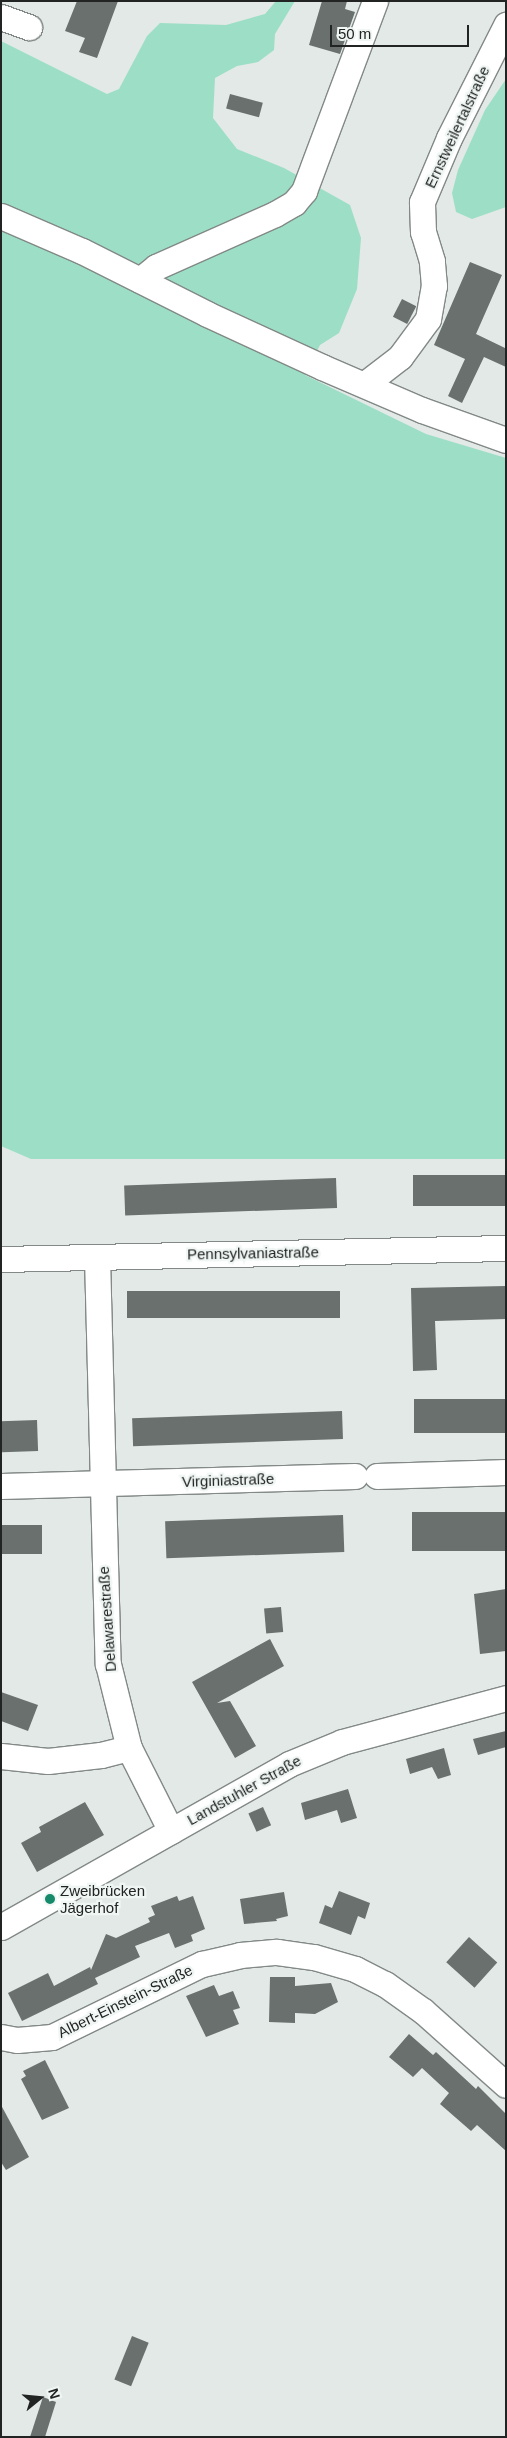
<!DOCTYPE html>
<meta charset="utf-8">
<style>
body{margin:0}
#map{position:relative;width:507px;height:2438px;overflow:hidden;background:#e2e9e6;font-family:Helvetica,sans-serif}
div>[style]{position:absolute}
.green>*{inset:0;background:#9cdfc6}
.building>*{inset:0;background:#69706d;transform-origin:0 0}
.roads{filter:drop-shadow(1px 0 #828986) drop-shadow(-1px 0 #828986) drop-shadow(0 1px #828986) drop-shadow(0 -1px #828986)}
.minor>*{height:25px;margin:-12.5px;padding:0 12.5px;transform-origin:12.5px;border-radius:12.5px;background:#fff}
.dots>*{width:14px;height:14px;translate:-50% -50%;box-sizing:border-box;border:2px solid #eff6f3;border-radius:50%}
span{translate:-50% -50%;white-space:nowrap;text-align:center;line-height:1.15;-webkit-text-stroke:4.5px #eff6f3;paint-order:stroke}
.street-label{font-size:15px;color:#212423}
.poi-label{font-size:15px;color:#212423}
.left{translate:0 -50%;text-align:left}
.frame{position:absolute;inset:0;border:2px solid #212423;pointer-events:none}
.north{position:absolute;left:15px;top:2373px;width:50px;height:50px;-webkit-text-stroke:4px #eff6f3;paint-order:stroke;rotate:73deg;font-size:14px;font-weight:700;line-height:20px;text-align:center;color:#212423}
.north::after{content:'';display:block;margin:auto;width:18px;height:22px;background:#212423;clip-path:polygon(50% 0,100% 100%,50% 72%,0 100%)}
.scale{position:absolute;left:330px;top:25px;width:139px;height:22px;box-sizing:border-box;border:2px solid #212423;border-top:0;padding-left:6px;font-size:15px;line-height:18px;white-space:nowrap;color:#212423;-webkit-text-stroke:4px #eff6f3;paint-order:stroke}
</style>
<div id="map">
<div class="green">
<div style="clip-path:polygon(276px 1px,295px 1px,275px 34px,274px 50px,258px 62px,237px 66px,215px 78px,213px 118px,237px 149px,284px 168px,350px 205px,361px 238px,357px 289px,339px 333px,320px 345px,305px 375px,426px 434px,506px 458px,506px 1159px,31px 1159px,1px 1146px,1px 41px,107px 94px,119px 89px,147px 36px,160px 23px,226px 25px,265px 14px)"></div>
<div style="clip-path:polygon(506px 79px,506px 207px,472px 219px,456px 212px,452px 193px,458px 170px,485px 110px)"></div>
</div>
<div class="building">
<div style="clip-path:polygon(77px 1px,118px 1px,97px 58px,79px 52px,85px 38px,65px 31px)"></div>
<div style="clip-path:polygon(322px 1px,347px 1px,345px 9px,355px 12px,340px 54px,309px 45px)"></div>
<div style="left:230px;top:94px;width:34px;height:15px;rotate:15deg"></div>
<div style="clip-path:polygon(470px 262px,502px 275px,476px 334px,505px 348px,506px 367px,484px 357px,462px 403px,448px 396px,465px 359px,434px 345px)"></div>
<div style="left:402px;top:299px;width:16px;height:20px;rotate:27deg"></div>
<div style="left:506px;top:1175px;width:31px;height:93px;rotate:90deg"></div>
<div style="left:336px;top:1178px;width:30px;height:212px;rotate:88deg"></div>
<div style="clip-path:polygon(506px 1286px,506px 1319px,435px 1321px,437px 1370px,413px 1371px,411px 1288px)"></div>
<div style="left:340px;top:1291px;width:27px;height:213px;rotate:90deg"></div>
<div style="left:506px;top:1399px;width:34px;height:92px;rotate:90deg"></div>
<div style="left:342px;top:1411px;width:28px;height:210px;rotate:88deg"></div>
<div style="left:37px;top:1420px;width:31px;height:36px;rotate:88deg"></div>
<div style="left:506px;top:1512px;width:39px;height:94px;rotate:90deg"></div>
<div style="left:343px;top:1515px;width:37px;height:178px;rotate:88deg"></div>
<div style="left:1px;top:1525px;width:41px;height:29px"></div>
<div style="clip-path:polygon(506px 1589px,506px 1651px,480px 1654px,474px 1594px)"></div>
<div style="left:281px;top:1607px;width:25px;height:17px;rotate:85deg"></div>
<div style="clip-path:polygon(270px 1639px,284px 1666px,217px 1703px,230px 1701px,256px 1746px,235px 1758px,192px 1682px)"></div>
<div style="clip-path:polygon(1px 1692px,38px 1705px,28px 1731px,1px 1721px)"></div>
<div style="clip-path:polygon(506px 1731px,506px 1747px,478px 1755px,473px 1739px)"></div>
<div style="clip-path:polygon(444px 1748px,451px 1775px,438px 1779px,432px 1767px,410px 1774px,406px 1759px)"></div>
<div style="clip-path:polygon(348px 1789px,357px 1818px,341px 1823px,337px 1810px,305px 1820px,301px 1803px)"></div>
<div style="clip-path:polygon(85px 1802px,104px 1835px,37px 1872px,21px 1843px,41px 1832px,39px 1827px)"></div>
<div style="left:263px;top:1807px;width:20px;height:16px;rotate:66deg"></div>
<div style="clip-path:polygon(339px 1891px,370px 1903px,365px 1919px,358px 1916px,351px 1935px,319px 1923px,325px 1905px,332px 1908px)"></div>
<div style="clip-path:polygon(284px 1892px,288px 1916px,276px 1919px,277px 1921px,244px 1924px,240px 1899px)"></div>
<div style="clip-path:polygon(177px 1896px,179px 1901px,193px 1896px,205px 1929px,191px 1935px,193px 1941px,175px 1948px,169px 1933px,135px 1946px,140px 1957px,95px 1978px,98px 1984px,22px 2021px,8px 1993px,48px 1973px,54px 1986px,90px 1967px,91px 1970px,106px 1934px,116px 1938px,150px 1922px,148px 1918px,155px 1915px,151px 1906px)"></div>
<div style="left:469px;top:1937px;width:38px;height:34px;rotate:42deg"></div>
<div style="clip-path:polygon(270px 1977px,295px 1977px,295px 1986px,331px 1983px,338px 2002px,315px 2014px,295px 2013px,295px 2023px,269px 2022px)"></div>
<div style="clip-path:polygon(214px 1985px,219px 1996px,233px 1991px,240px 2008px,233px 2010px,239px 2024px,206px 2037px,186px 1996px)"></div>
<div style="clip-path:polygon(409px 2034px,433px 2055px,436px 2052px,476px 2089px,478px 2086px,506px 2114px,506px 2151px,477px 2125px,471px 2131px,440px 2104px,449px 2093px,422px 2068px,413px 2077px,389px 2057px)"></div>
<div style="clip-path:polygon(45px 2060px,69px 2108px,42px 2120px,21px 2079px,26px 2076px,23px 2071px)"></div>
<div style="clip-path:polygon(1px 2105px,29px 2157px,6px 2170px,1px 2162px)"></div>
<div style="left:132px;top:2336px;width:18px;height:47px;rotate:22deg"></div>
<div style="clip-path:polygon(43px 2397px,56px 2402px,45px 2437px,30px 2437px)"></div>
</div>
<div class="roads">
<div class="minor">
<div style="left:1px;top:17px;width:30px;rotate:20deg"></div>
<div style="left:1px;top:216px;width:88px;rotate:23.4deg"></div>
<div style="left:82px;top:251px;width:140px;rotate:26.7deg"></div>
<div style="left:207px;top:314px;width:127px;rotate:24.7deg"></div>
<div style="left:322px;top:367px;width:109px;rotate:23.3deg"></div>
<div style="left:422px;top:410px;width:89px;rotate:19.7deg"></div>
<div style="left:140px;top:280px;width:21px;rotate:-39deg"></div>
<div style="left:156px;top:267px;width:130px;rotate:-24deg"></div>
<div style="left:275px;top:214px;width:22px;rotate:-30deg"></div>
<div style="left:294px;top:203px;width:16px;rotate:-50deg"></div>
<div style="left:304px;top:191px;width:203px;rotate:-69.5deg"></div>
<div style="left:365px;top:384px;width:44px;rotate:-37.6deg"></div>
<div style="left:400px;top:357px;width:47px;rotate:-53.6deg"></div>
<div style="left:428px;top:319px;width:34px;rotate:-80deg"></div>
<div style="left:434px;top:286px;width:25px;rotate:-95deg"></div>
<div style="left:432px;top:261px;width:30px;rotate:-107deg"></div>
<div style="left:423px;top:232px;width:30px;rotate:-92deg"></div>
<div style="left:422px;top:202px;width:69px;rotate:-67.1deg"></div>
<div style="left:449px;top:138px;width:127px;rotate:-63.2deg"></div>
<div style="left:97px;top:1257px;width:407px;rotate:88.5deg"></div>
<div style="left:108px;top:1664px;width:87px;rotate:76deg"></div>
<div style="left:129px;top:1748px;width:93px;rotate:63.2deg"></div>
<div style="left:1px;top:1259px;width:505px;rotate:-1.25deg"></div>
<div style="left:377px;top:1476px;width:129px;rotate:-1.8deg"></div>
<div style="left:1px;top:1486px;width:354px;rotate:-1.6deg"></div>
<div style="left:1px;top:1756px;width:47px;rotate:6.1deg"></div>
<div style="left:48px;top:1761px;width:53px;rotate:-6.5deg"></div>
<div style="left:101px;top:1755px;width:29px;rotate:-14deg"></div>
<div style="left:1px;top:1927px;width:331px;rotate:-29.5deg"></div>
<div style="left:289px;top:1764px;width:57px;rotate:-22.5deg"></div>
<div style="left:342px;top:1742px;width:170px;rotate:-15deg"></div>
<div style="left:1px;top:2037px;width:16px;rotate:11deg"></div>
<div style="left:17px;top:2040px;width:35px;rotate:-5deg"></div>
<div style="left:52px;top:2037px;width:167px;rotate:-26deg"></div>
<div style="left:202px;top:1964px;width:39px;rotate:-13deg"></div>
<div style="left:240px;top:1955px;width:37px;rotate:-5deg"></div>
<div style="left:277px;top:1952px;width:37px;rotate:8deg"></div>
<div style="left:314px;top:1957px;width:43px;rotate:16.3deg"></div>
<div style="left:355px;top:1969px;width:34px;rotate:27deg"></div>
<div style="left:385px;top:1984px;width:47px;rotate:35.4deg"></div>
<div style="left:423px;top:2011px;width:111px;rotate:41.7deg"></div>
</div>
</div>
<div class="dots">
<div style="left:50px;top:1899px;background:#168a6b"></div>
</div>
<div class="street-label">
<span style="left:457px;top:127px;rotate:-65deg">Ernstweilertalstraße</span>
<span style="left:253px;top:1253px;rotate:-1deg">Pennsylvaniastraße</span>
<span style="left:228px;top:1480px;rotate:-2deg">Virginiastraße</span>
<span style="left:107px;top:1619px;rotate:-94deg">Delawarestraße</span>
<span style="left:244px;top:1790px;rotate:-29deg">Landstuhler Straße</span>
<span style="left:125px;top:2001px;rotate:-26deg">Albert-Einstein-Straße</span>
</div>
<div class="poi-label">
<span class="left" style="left:60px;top:1899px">Zweibrücken<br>Jägerhof</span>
</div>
<div class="frame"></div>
<div class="north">N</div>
<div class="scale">50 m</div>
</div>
